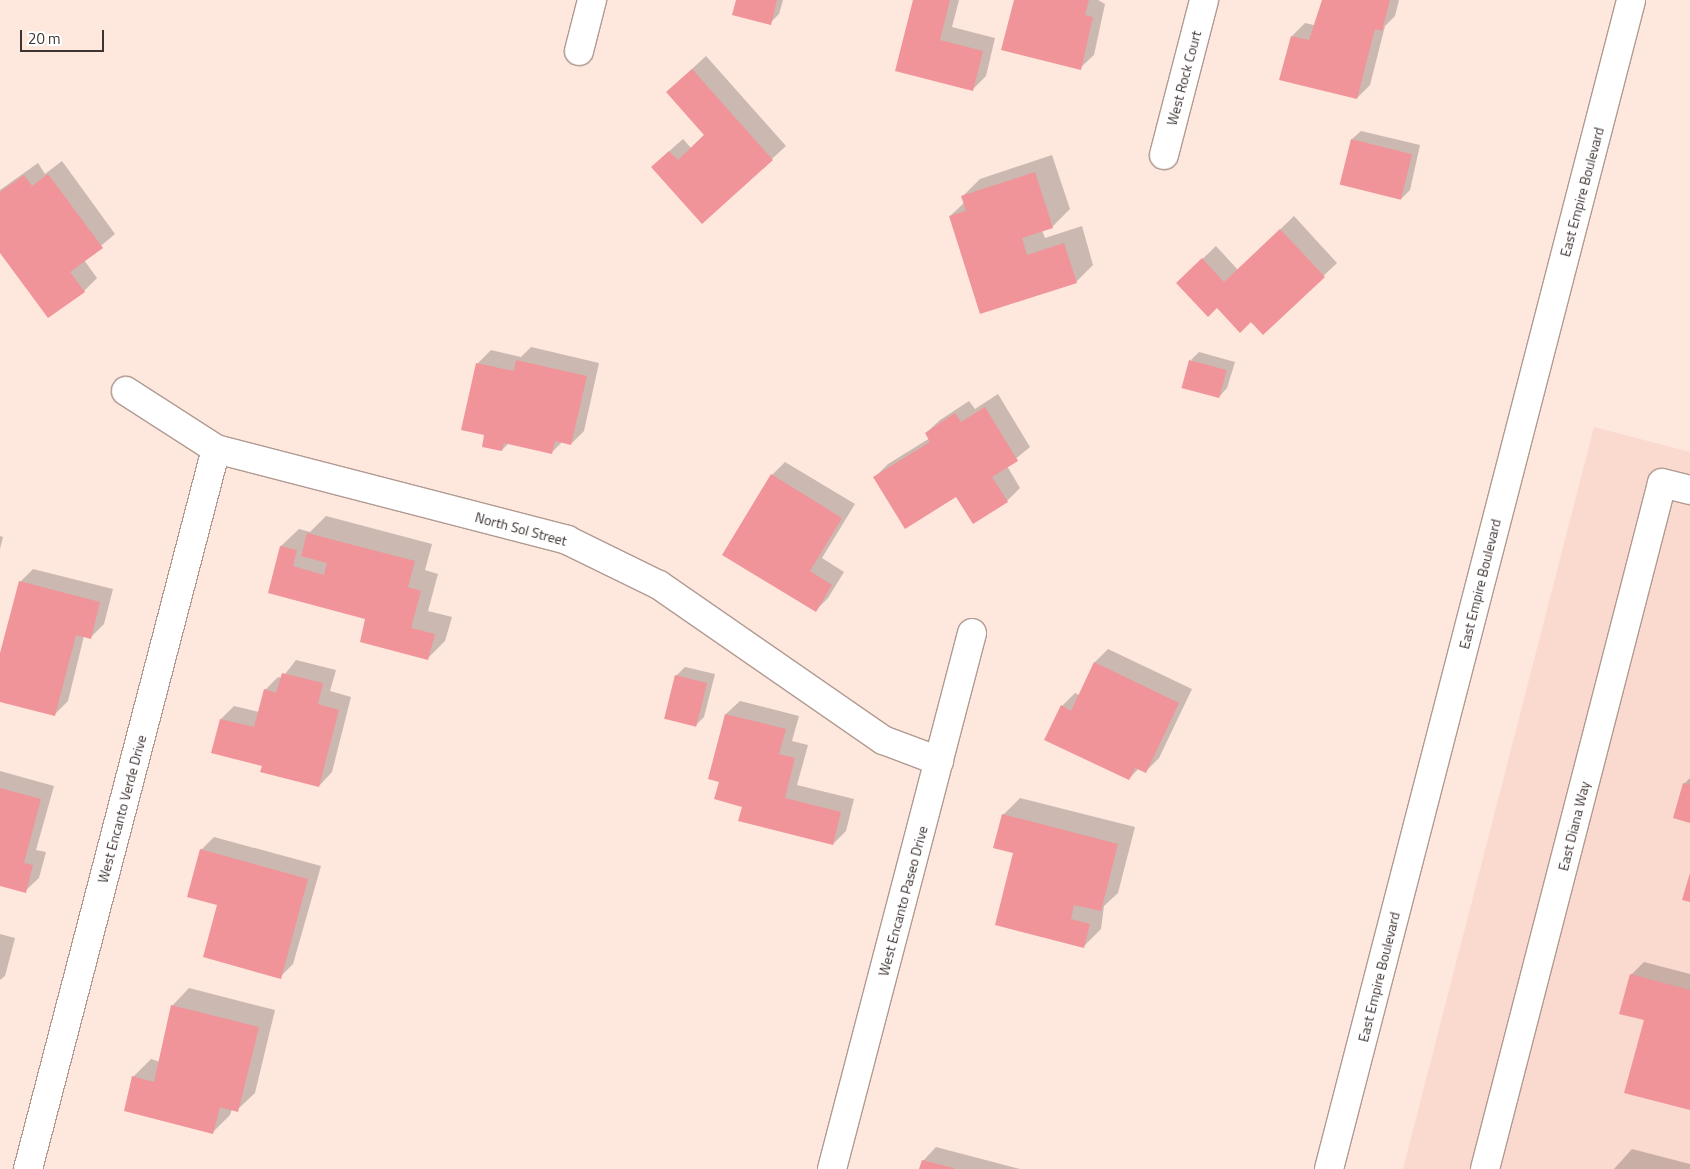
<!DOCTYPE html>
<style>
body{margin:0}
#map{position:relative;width:1690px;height:1169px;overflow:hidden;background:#fee7dd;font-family:"Titillium Web",sans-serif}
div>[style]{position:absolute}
.built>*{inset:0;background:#fadace}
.shadow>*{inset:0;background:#0003}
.building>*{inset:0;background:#f0949a;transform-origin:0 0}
.roads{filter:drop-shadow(1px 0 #b09a91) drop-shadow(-1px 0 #b09a91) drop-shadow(0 1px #b09a91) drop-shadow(0 -1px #b09a91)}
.minor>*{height:28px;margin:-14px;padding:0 14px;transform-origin:14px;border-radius:14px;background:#fff}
span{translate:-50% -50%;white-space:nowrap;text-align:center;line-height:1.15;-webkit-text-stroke:4px #fff;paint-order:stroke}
.street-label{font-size:14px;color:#3d3431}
.scale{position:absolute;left:20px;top:30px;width:84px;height:22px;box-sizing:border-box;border:2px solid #3d3431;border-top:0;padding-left:6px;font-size:15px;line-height:18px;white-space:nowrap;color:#3d3431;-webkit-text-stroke:4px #fff;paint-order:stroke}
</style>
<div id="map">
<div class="built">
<div style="clip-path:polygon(1594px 427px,1690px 452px,1690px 1169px,1403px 1169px)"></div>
</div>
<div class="shadow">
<div style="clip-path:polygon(737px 0,783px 0,779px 14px,770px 23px)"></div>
<div style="clip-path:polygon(914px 0,959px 0,952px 27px,995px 38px,986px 76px,973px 89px,896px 70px)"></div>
<div style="clip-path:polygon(1015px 0,1098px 0,1105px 4px,1094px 55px,1080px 68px)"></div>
<div style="clip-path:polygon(1323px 0,1399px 0,1395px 16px,1385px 26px,1370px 85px,1357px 98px,1292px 36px,1305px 23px,1314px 25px)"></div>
<div style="clip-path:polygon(706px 56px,786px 146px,702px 223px,666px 154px,683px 139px,691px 148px,705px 134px,667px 92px)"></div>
<div style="clip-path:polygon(1361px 131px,1420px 145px,1410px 190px,1401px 199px,1352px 139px)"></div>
<div style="clip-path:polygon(1052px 155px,1070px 209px,1052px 227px,1042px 230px,1045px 238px,1082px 226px,1093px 265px,1076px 282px,950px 216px,965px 202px,963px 196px,980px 179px)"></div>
<div style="clip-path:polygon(62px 161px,115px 234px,84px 260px,97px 278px,84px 291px,0 250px,0 190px,38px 163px,45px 174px)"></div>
<div style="clip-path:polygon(1294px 216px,1337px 263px,1263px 333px,1191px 270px,1216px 246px,1238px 270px)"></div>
<div style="clip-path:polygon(531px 347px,599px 363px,584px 431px,571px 444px,562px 442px,552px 452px,509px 443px,502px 450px,478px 363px,491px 350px,521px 357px)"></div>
<div style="clip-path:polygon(1199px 352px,1235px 362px,1227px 388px,1219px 397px,1191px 360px)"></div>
<div style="clip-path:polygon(998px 394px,1030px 447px,1007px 466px,1020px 488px,1007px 501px,956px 495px,875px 477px,888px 464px,930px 438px,926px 433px,940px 420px,969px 401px,975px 409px)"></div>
<div style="clip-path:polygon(785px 462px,855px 504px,822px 558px,844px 572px,828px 598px,815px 611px,772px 475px)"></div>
<div style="clip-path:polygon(326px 516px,432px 544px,425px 570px,438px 574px,428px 611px,452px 617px,445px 641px,428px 658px,367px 618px,269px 592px,281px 546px,299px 529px,310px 532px)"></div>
<div style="clip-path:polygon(0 536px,3px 537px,0 549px)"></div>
<div style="clip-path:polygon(33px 569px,113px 589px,104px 624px,90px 638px,84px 636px,68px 701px,54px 715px,0 700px,0 658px,20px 582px)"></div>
<div style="clip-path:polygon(1108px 649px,1192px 689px,1159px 758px,1146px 771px,1139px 768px,1129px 779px,1062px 706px,1075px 693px,1079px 695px,1095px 662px)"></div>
<div style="clip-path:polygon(296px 660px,336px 670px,330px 691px,351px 697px,332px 772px,319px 786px,264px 765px,213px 752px,221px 719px,234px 706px,259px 712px,265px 690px,278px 677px,282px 678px)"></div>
<div style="clip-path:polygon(685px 667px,715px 674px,704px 717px,695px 726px,676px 676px)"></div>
<div style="clip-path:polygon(740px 701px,799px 716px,792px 741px,808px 745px,797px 785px,854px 799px,846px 831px,833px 844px,743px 806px,720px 781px,710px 778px,726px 714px)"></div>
<div style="clip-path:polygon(0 771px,54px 786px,36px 850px,46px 852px,39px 878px,25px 891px,0 884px)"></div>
<div style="clip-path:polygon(1690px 778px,1690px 822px,1684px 784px)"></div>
<div style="clip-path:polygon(1020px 798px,1135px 827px,1118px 893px,1104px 906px,1101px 929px,1083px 947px,1015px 852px,1003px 815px)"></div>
<div style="clip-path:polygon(214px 837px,321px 866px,293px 964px,280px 977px,219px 904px,201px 850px)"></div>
<div style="clip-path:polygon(0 934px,15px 938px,5px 976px,0 980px)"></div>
<div style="clip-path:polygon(1644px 962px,1690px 974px,1690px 1109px,1645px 1019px,1631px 975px)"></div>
<div style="clip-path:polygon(189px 988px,275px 1010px,255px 1093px,237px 1110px,232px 1109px,230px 1115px,213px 1132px,133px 1077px,151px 1059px,160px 1062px,172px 1006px)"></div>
<div style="clip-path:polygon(936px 1147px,1020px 1169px,921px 1169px,923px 1161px)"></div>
<div style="clip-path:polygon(1632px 1149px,1690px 1164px,1690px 1169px,1614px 1169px)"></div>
</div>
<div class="building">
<div style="clip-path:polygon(736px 0,777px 0,771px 25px,732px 15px)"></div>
<div style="clip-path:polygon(913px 0,950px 0,940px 40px,983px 51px,973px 91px,895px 71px)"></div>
<div style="clip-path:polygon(1014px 0,1089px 0,1085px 15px,1093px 17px,1081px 70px,1001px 50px)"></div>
<div style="clip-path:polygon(1322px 0,1390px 0,1382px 31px,1375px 29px,1357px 99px,1279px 80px,1291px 36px,1309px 40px)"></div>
<div style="clip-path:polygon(692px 69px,773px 160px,702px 224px,651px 167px,669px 151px,678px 160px,704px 135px,666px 92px)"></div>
<div style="left:1351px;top:139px;width:63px;height:47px;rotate:14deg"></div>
<div style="clip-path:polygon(1035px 172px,1053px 228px,1022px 238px,1027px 255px,1064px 243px,1077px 283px,980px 314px,949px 216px,966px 211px,961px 196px)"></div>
<div style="clip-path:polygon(48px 174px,103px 248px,70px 272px,85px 292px,48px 318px,0 253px,0 192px,24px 175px,32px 186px)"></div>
<div style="clip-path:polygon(1280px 229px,1325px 277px,1263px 335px,1251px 322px,1240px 333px,1217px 308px,1208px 317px,1176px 283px,1202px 258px,1224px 282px)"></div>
<div style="clip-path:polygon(516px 360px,587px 376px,571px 445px,555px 441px,552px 454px,504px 443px,502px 451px,482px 447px,484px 435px,461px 430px,476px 363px,514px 371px)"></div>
<div style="left:1189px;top:360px;width:39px;height:29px;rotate:15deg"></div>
<div style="clip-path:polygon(985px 407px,1018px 461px,992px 477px,1008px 502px,973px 524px,956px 497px,905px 529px,873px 477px,930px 442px,925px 433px,955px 413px,961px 422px)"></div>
<div style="clip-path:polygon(771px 474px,842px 518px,810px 571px,832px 585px,816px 612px,722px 555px)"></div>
<div style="clip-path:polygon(307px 533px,415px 561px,408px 587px,421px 591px,411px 628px,435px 634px,428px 660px,360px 642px,365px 619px,268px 593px,280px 546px,297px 550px,293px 566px,324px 575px,327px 563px,301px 556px)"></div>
<div style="clip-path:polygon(19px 581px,100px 602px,91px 639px,76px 635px,55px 716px,0 702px,0 653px)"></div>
<div style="clip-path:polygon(1094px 662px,1179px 703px,1146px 773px,1135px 768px,1129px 780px,1044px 740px,1061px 705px,1071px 711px)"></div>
<div style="clip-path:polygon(282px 673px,323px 683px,318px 704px,339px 710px,319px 787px,260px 772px,262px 766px,211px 753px,220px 719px,254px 727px,264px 689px,276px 693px)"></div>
<div style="left:675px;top:675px;width:33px;height:45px;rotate:14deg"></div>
<div style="clip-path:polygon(725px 714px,786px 729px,779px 754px,795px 758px,785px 798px,841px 812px,833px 845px,738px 821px,742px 807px,714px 799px,719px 782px,708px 779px)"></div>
<div style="clip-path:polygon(1683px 783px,1690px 785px,1690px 823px,1673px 818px)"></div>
<div style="clip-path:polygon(0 788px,41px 799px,24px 863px,33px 865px,26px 893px,0 886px)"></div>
<div style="clip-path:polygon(1002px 814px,1118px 844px,1101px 911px,1074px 905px,1071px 919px,1090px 924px,1084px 948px,995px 925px,1013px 853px,993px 848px)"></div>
<div style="clip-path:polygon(200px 849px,308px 879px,281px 979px,203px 957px,217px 905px,187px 897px)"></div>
<div style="clip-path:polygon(1690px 873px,1690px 902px,1682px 900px)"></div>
<div style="clip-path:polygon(1630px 974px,1690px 990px,1690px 1110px,1624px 1093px,1644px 1020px,1619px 1014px)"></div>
<div style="clip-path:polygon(171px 1005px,259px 1027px,238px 1112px,220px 1107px,213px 1134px,124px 1111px,132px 1076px,154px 1082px)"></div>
<div style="clip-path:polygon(922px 1160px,954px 1168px,954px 1169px,919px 1169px)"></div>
</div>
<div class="roads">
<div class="minor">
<div style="left:579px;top:51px;width:53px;rotate:-75.7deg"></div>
<div style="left:1164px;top:155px;width:160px;rotate:-75.5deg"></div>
<div style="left:126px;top:391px;width:107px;rotate:32.8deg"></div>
<div style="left:216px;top:449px;width:363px;rotate:14.5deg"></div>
<div style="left:567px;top:540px;width:102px;rotate:26.1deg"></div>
<div style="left:659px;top:585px;width:272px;rotate:34.7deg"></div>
<div style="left:883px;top:740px;width:60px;rotate:20.6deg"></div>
<div style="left:28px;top:1169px;width:744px;rotate:-75.37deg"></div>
<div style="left:832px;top:1169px;width:554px;rotate:-75.36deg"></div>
<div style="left:1329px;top:1169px;width:1207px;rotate:-75.51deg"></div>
<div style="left:1485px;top:1169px;width:708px;rotate:-75.53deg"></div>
<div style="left:1662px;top:483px;width:29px;rotate:14deg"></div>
</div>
</div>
<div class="street-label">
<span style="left:1184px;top:78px;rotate:-75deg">West Rock Court</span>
<span style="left:1582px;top:192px;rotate:-75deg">East Empire Boulevard</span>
<span style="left:521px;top:529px;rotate:15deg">North Sol Street</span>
<span style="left:1480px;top:584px;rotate:-76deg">East Empire Boulevard</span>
<span style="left:122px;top:809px;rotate:-75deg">West Encanto Verde Drive</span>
<span style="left:1574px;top:826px;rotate:-76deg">East Diana Way</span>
<span style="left:903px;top:901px;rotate:-75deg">West Encanto Paseo Drive</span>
<span style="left:1379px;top:977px;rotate:-76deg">East Empire Boulevard</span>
</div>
<div class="scale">20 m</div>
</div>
